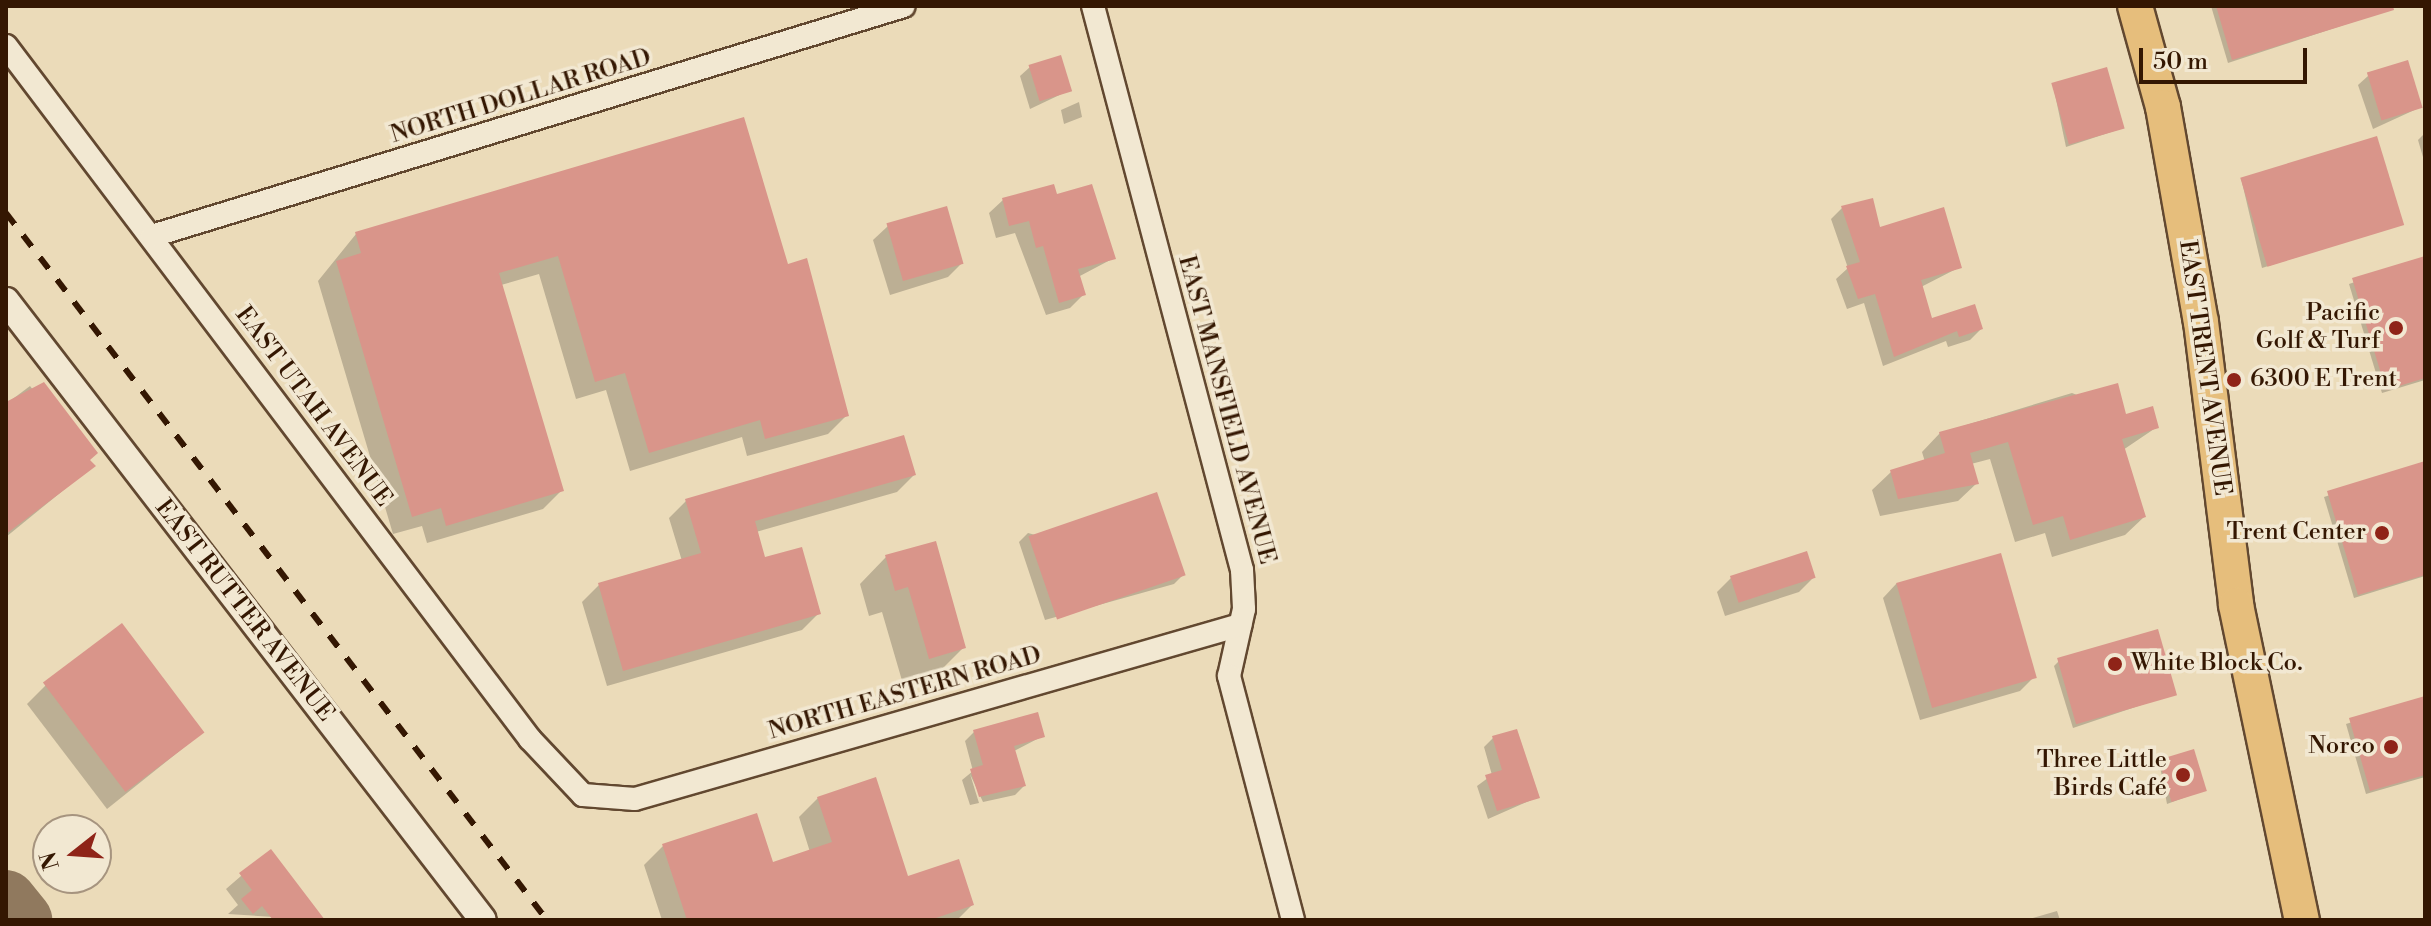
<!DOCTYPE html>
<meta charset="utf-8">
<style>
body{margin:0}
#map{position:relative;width:2431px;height:926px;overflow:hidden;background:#ebdbb9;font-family:"Libre Bodoni",serif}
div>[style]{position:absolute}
.shadow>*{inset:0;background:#0003}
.taxiway>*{height:60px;margin:-30px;padding:0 30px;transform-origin:30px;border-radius:30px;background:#90795e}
.building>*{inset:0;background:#d9958a;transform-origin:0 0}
.roads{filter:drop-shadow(2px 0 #624830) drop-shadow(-2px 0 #624830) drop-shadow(0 2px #624830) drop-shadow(0 -2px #624830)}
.minor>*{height:22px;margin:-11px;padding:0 11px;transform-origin:11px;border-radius:11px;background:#f2e8d2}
.tertiary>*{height:26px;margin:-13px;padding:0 13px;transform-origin:13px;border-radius:13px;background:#f2e8d2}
.primary>*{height:34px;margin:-17px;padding:0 17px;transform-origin:17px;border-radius:17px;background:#e6be7c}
.rail>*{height:6px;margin-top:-3px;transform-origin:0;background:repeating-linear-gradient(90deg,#341702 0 14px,transparent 0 28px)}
.dots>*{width:22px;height:22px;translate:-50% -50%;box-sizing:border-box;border:4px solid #f2e8d2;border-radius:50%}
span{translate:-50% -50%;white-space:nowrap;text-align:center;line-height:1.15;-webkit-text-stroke:7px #f2e8d2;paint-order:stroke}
.street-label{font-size:24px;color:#341702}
.poi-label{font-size:24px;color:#341702}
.right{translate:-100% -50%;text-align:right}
.left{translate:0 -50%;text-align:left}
.frame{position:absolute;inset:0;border:8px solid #341702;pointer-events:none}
.north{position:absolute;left:32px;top:814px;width:80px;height:80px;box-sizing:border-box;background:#f2e8d2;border:2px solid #a6947f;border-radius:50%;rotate:253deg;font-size:22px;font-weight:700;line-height:32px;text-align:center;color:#341702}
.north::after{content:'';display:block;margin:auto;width:28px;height:36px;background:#8f2418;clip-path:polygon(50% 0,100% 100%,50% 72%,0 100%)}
.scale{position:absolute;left:2139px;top:48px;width:168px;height:36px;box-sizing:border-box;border:4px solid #341702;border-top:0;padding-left:10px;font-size:24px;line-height:28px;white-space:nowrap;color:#341702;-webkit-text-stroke:6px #f2e8d2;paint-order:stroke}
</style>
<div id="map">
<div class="shadow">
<div style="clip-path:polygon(2211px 6px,2365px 6px,2368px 17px,2228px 63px)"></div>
<div style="clip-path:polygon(1030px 67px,1070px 90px,1030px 109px,1020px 76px)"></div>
<div style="clip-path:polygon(2368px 76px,2421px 107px,2373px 129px,2358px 85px)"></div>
<div style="clip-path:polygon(2053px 85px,2123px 128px,2066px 147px)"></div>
<div style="clip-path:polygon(1079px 102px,1082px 117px,1064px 124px,1061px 110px)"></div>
<div style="clip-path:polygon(2425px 133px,2425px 164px,2418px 140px)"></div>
<div style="clip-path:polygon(2241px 178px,2402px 224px,2262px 268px)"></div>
<div style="clip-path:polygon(1003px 200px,1114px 258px,1078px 277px,1083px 295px,1070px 308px,1046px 315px,1015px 233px,996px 238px,989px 213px)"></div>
<div style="clip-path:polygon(1842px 208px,1960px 267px,1921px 287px,1931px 320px,1981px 329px,1970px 340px,1948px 347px,1946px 341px,1883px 366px,1864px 303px,1847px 309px,1836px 279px,1848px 268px,1831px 219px)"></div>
<div style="clip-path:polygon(945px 209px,962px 263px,948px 277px,890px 295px,873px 240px,888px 226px)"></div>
<div style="clip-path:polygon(356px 234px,787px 266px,847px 415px,828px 434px,747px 456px,742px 437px,630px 471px,606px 390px,576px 399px,539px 274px,501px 285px,562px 490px,543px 509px,427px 543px,422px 526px,393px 534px,318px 281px)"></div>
<div style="clip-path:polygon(2425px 258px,2425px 380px,2382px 393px,2349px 284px)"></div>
<div style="clip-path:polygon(30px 386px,93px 466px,6px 537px,6px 404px)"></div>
<div style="clip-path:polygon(2072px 393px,2157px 427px,2123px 450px,2144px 517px,2125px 535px,2052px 557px,2045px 533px,2015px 542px,1990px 459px,1971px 464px,1977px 483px,1958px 501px,1880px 516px,1872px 490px,1891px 472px,1925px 462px,1922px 452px,1940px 433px)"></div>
<div style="clip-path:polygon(2425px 463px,2425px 576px,2354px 598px,2324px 497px)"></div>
<div style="clip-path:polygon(914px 475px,897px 492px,756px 532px,764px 560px,819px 613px,802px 630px,607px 686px,582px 602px,599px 585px,682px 561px,669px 518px,686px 501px)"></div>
<div style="clip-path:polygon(1028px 533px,1183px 575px,1174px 584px,1045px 620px,1019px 542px)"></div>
<div style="clip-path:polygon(886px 557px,964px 647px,937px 674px,903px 684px,882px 612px,869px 616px,860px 584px)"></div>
<div style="clip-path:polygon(1731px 578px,1813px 578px,1799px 592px,1725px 616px,1717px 592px)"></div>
<div style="clip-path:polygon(1897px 583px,2034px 677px,2020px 691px,1920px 720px,1883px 598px)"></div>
<div style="clip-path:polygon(2059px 661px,2174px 694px,2073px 728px,2054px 666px)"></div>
<div style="clip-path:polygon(46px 685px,202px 733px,107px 809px,27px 704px)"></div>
<div style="clip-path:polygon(2425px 699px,2425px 777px,2366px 794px,2346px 724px)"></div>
<div style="clip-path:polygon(974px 732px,1043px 736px,1014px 751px,1024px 786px,1015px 795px,983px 802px,970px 774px,979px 803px,970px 805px,962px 780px,973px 771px,965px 741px)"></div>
<div style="clip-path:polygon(1493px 738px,1538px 797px,1488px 819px,1477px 786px,1492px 775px,1484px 747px)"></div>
<div style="clip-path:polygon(2159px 761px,2205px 790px,2167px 804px)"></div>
<div style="clip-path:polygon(818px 798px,907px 878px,972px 905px,957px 920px,662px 920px,644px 865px,663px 846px,772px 864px,810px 852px,799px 817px)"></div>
<div style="clip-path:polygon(270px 851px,322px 920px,228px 914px,238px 905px,226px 889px)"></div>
<div style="clip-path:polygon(2057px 911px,2060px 920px,2026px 920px)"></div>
</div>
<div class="taxiway">
<div style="left:6px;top:900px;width:26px;rotate:51deg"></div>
</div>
<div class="building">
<div style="clip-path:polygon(2216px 6px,2393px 6px,2394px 10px,2232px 60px)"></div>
<div style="left:1061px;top:55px;width:38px;height:34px;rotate:73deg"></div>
<div style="left:2408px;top:60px;width:50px;height:43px;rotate:73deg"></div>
<div style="left:2107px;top:67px;width:64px;height:58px;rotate:74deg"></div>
<div style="clip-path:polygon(744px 117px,788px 264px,807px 258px,849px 416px,765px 439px,760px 420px,649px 453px,625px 373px,595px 382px,558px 256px,499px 273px,564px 491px,446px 526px,441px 508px,412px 517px,336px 261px,361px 253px,355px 232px)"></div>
<div style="left:2377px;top:136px;width:93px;height:143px;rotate:73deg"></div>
<div style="clip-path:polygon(1054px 184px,1057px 194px,1092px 184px,1116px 259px,1078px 269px,1086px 295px,1059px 303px,1043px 246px,1036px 248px,1029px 221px,1009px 226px,1002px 198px)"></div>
<div style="clip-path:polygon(1873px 198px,1880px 227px,1944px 207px,1962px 268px,1921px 280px,1932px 318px,1975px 304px,1983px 329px,1959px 337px,1957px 331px,1894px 357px,1875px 294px,1858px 299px,1846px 266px,1860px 262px,1841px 206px)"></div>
<div style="left:947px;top:206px;width:60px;height:63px;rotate:74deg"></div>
<div style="clip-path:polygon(2425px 256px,2425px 378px,2386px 390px,2352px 278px)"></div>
<div style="clip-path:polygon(44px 382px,98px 453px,90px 460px,96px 466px,6px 534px,6px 402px)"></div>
<div style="clip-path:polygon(2118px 383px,2126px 414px,2153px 406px,2159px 428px,2122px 439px,2146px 517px,2070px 540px,2063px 516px,2033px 525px,2008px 442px,1970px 453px,1979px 484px,1898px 499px,1890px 470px,1945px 453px,1939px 432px)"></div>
<div style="clip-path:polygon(904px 435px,916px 475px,755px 521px,765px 557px,802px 547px,821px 614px,623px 671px,598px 583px,701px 553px,685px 499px)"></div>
<div style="clip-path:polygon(2425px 461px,2425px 575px,2358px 595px,2327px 491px)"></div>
<div style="left:1157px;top:492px;width:88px;height:136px;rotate:71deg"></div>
<div style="clip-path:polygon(936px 541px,966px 648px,929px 659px,908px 587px,895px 591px,885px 555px)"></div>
<div style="left:1807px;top:551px;width:28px;height:81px;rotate:72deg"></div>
<div style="left:2001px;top:553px;width:130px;height:109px;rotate:74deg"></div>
<div style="left:122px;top:623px;width:137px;height:99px;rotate:53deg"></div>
<div style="left:2158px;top:629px;width:69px;height:105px;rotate:74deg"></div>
<div style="clip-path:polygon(2425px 696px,2425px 775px,2370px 791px,2349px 718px)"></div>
<div style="clip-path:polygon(1038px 712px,1045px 737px,1014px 746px,1026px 786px,979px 797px,970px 769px,983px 765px,973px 730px)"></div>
<div style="clip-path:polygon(1517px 729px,1540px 798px,1497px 811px,1485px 775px,1502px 770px,1492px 736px)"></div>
<div style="left:2194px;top:749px;width:44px;height:37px;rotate:73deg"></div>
<div style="clip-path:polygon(876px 777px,908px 876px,959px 859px,974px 905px,930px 920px,687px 920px,662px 844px,757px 813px,773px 862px,832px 842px,817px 797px)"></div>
<div style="clip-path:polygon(271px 849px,325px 920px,273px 920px,262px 906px,253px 914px,241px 899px,252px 890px,239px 873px)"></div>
</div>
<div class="roads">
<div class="minor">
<div style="left:1093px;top:6px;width:583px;rotate:75.2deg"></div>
<div style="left:1242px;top:570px;width:39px;rotate:87deg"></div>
<div style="left:1244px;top:609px;width:69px;rotate:102.6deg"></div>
<div style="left:1229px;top:676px;width:252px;rotate:75.3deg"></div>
<div style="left:6px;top:46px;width:869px;rotate:52.91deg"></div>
<div style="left:530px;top:739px;width:77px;rotate:46.6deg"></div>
<div style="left:583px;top:795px;width:52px;rotate:4.4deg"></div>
<div style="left:635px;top:799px;width:630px;rotate:-16.05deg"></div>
<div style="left:152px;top:236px;width:786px;rotate:-17.01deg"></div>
</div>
<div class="tertiary">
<div style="left:6px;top:301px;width:781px;rotate:52.38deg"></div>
</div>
<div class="primary">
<div style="left:2135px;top:6px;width:105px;rotate:74.5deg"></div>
<div style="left:2163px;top:107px;width:218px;rotate:80deg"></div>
<div style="left:2201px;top:322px;width:285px;rotate:82.9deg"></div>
<div style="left:2236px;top:605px;width:322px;rotate:78.2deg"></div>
</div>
</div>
<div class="rail">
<div style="left:6px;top:213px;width:890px;rotate:52.58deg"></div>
</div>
<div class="dots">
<div style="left:2396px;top:328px;background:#8f2418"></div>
<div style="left:2234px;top:380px;background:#8f2418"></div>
<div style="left:2382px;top:533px;background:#8f2418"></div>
<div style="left:2115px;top:664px;background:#8f2418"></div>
<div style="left:2391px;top:747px;background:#8f2418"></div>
<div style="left:2183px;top:775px;background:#8f2418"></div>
</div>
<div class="street-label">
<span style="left:521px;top:97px;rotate:-17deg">NORTH DOLLAR ROAD</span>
<span style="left:2204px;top:368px;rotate:82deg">EAST TRENT AVENUE</span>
<span style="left:313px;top:407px;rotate:53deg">EAST UTAH AVENUE</span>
<span style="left:1226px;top:410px;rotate:75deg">EAST MANSFIELD AVENUE</span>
<span style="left:244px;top:611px;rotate:52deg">EAST RUTTER AVENUE</span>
<span style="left:905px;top:694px;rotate:-16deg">NORTH EASTERN ROAD</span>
</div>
<div class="poi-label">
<span class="right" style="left:2380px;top:328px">Pacific<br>Golf &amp; Turf</span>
<span class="left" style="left:2250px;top:380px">6300 E Trent</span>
<span class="right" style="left:2366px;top:533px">Trent Center</span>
<span class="left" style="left:2131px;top:664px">White Block Co.</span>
<span class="right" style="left:2375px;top:747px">Norco</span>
<span class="right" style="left:2167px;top:775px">Three Little<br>Birds Café</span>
</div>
<div class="frame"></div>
<div class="north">N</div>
<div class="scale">50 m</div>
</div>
